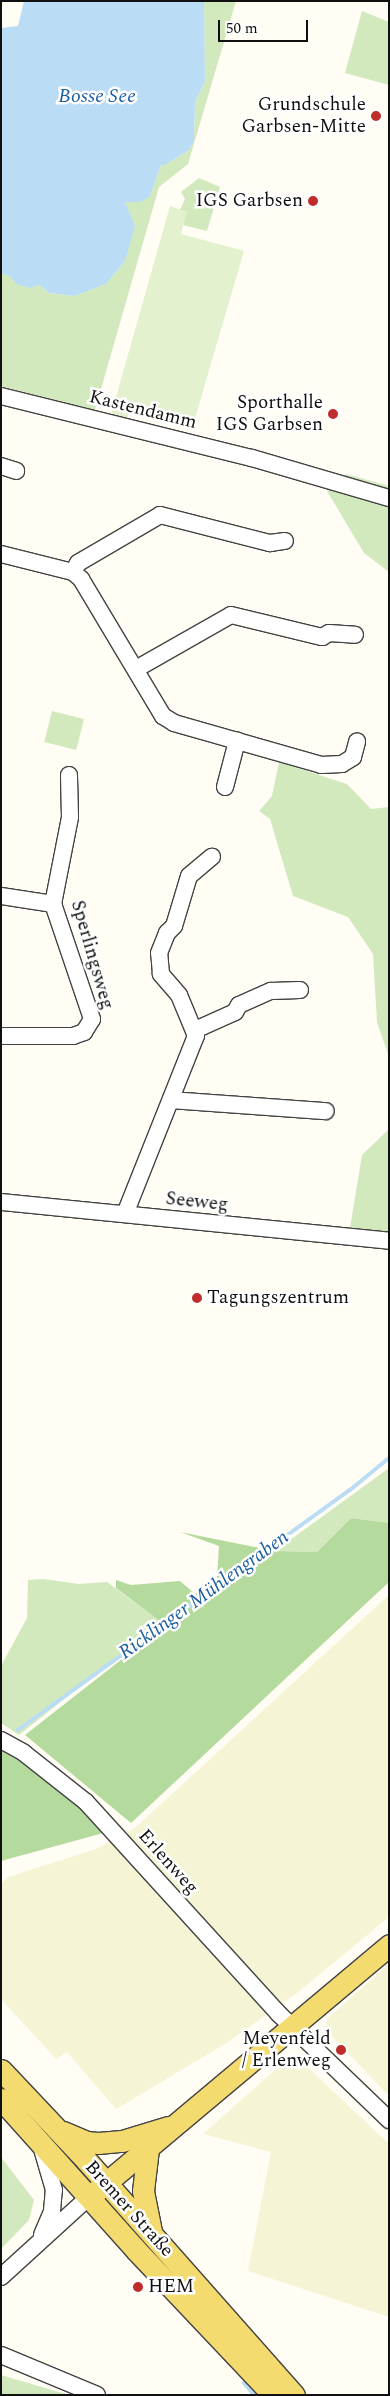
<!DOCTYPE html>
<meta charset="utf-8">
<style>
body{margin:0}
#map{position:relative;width:390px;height:2396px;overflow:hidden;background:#fffdf4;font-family:Spectral,serif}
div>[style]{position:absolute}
.farmland>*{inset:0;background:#f5f4d4}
.green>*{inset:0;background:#d2e9be;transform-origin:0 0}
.forest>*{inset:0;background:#b5da9d}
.pitch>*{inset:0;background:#e3f1cf}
.water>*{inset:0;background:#badcf5}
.stream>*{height:4px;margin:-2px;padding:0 2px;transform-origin:2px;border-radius:2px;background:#badcf5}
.roads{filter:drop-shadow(1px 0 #434343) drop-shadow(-1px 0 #434343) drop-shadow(0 1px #434343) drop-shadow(0 -1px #434343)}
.minor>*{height:16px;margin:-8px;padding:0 8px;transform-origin:8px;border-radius:8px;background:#fff}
.major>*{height:21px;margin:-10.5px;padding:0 10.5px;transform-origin:10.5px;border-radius:10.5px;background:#f4db6f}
.dots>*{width:14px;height:14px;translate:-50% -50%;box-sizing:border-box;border:2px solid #fff;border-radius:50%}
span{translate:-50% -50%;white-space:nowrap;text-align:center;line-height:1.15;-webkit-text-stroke:5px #fff;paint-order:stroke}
.poi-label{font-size:19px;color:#101010}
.right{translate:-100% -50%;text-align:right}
.left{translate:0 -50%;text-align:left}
.street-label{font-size:19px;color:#101010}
.water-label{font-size:20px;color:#1c5fa0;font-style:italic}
.frame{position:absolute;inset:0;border:2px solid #101010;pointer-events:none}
.scale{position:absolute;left:218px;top:20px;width:90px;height:22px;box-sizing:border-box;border:2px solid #101010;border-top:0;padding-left:6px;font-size:15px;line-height:18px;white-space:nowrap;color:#101010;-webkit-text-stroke:4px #fff;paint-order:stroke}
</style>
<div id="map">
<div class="farmland">
<div style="clip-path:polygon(389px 1595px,389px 1917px,297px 1993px,228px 2042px,116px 2109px,67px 2052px,56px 2059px,1px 1999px,1px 1884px,8px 1877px,96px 1849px,135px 1828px)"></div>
<div style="clip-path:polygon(389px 1964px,389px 2096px,326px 2030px,327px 2019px)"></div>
<div style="clip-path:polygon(283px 2063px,303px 2063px,389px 2144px,389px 2317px,248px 2271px,271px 2152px,203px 2134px)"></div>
</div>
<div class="green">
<div style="clip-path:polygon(204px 1px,236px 1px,188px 164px,159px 187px,95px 410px,1px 386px,1px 273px,39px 285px,49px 293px,75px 296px,106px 284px,125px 261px,125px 202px,150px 196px,161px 165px,165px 165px,189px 150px,194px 141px,195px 102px,205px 81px)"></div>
<div style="clip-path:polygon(362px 11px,389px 22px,389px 85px,345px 73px)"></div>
<div style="clip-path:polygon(199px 178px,220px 187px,207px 231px,183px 225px,186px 212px,180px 210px,185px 199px,181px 192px)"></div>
<div style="clip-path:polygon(346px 474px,389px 486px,389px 572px,364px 553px,327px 491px)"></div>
<div style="left:52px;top:711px;width:33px;height:32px;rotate:14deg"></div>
<div style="clip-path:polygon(279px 762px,347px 784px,371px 809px,389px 807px,389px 1057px,377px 1022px,373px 954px,348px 917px,293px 896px,270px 819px,259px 811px,272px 796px)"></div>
<div style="clip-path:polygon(389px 1129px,389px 1234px,350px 1228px,362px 1155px)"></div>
<div style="clip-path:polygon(389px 1468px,389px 1523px,351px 1518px,317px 1552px,275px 1551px)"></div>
<div style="clip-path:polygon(43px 1579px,79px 1584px,107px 1582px,161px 1622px,19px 1735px,1px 1723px,1px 1666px,27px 1618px,28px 1580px)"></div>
<div style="clip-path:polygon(1px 2157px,34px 2200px,29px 2220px,1px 2249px)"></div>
<div style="clip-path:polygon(1px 2375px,69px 2395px,1px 2395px)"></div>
</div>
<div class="forest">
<div style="clip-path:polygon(351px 1518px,389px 1523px,389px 1582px,131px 1823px,25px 1735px,163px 1627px,161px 1622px,116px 1588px,116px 1580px,131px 1585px,180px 1581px,195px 1594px,217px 1579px,219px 1546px,180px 1532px,275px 1551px,317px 1552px)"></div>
<div style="clip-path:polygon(1px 1745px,57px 1785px,107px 1832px,1px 1861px)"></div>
</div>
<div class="pitch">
<div style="clip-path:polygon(170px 206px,187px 212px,181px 234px,244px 251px,193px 425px,130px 408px,127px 420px,111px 415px)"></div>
</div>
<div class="water">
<div style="clip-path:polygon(24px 1px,204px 1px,205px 81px,195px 102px,194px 141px,189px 150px,165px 165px,161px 165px,150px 196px,141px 202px,125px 202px,135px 226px,125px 261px,106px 284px,75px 296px,49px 293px,39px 285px,30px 288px,16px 284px,11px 277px,1px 273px,1px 28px,18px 26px)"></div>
</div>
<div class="stream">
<div style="left:18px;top:1730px;width:410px;rotate:-35.9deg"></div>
<div style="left:350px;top:1490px;width:50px;rotate:-39.4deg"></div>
<div style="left:244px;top:2383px;width:16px;rotate:50deg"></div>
</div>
<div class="roads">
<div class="minor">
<div style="left:1px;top:396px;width:259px;rotate:13.9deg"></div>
<div style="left:252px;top:458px;width:143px;rotate:16.3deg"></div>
<div style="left:1px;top:466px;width:16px;rotate:18deg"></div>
<div style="left:1px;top:554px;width:74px;rotate:14deg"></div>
<div style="left:73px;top:572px;width:11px;rotate:41deg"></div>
<div style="left:81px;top:579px;width:160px;rotate:59.1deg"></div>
<div style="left:163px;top:716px;width:13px;rotate:32deg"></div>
<div style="left:174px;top:723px;width:153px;rotate:15.9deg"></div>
<div style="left:321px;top:765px;width:21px;rotate:-3deg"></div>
<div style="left:342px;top:764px;width:13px;rotate:-32deg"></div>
<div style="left:353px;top:757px;width:16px;rotate:-75deg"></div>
<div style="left:73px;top:572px;width:10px;rotate:-61deg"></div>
<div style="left:78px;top:563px;width:95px;rotate:-30.3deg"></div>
<div style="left:160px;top:515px;width:114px;rotate:14.3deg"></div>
<div style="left:270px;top:543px;width:15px;rotate:-8deg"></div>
<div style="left:136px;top:669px;width:109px;rotate:-29.6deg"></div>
<div style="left:231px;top:615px;width:94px;rotate:13.6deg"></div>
<div style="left:322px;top:637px;width:8px;rotate:-30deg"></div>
<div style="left:329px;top:633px;width:26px;rotate:4deg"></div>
<div style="left:225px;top:787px;width:48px;rotate:-75.4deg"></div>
<div style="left:1px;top:896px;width:53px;rotate:8.7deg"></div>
<div style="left:195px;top:1030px;width:44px;rotate:-24.2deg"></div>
<div style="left:235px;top:1012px;width:8px;rotate:-60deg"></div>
<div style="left:239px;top:1005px;width:35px;rotate:-24deg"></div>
<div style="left:271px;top:991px;width:29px;rotate:-2deg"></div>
<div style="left:1px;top:1036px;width:72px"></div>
<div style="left:73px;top:1036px;width:12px;rotate:-20deg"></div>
<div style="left:84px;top:1032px;width:15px;rotate:-58deg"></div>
<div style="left:92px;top:1019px;width:121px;rotate:-108.7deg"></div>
<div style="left:53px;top:904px;width:89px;rotate:-78.9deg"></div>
<div style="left:70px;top:817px;width:42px;rotate:-91.4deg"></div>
<div style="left:171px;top:1100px;width:155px;rotate:4.1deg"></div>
<div style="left:1px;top:1202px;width:390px;rotate:5.7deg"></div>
<div style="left:125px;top:1214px;width:192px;rotate:-68.3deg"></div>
<div style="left:196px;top:1036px;width:44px;rotate:-112.5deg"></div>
<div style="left:179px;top:995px;width:28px;rotate:-131deg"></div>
<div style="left:161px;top:974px;width:21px;rotate:-95deg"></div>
<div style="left:159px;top:953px;width:22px;rotate:-68deg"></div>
<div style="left:167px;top:933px;width:10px;rotate:-45deg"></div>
<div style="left:174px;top:926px;width:52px;rotate:-73.3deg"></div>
<div style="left:189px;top:876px;width:30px;rotate:-40deg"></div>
<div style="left:1px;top:1740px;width:26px;rotate:29deg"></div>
<div style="left:24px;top:1753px;width:79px;rotate:38.3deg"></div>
<div style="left:86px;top:1802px;width:287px;rotate:47.7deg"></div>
<div style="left:279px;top:2014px;width:153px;rotate:43.9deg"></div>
<div style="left:42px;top:2235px;width:26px;rotate:-67deg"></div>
<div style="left:52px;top:2211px;width:21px;rotate:-85deg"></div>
<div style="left:54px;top:2190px;width:43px;rotate:-106.3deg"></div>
<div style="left:1px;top:2277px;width:119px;rotate:-42.3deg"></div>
<div style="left:1px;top:2355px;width:104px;rotate:22.6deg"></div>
</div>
<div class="major">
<div style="left:1px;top:2070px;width:124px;rotate:46.6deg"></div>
<div style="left:86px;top:2160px;width:314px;rotate:48.5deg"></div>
<div style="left:1px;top:2099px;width:203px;rotate:48.2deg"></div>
<div style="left:136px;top:2250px;width:199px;rotate:46.6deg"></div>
<div style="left:63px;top:2132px;width:25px;rotate:23deg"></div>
<div style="left:86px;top:2142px;width:12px;rotate:5deg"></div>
<div style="left:98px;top:2143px;width:24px;rotate:-5deg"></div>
<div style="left:122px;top:2141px;width:48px;rotate:-16.9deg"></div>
<div style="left:148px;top:2149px;width:42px;rotate:96.8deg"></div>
<div style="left:143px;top:2191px;width:41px;rotate:78.7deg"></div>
<div style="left:95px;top:2192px;width:384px;rotate:-40deg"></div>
</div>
</div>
<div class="dots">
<div style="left:376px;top:116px;background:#be2c2b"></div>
<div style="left:313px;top:201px;background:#be2c2b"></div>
<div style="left:333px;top:414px;background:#be2c2b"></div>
<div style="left:197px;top:1298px;background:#be2c2b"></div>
<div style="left:341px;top:2050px;background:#be2c2b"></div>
<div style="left:138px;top:2287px;background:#be2c2b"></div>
</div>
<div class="poi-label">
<span class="right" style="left:366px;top:116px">Grundschule<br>Garbsen-Mitte</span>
<span class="right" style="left:303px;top:201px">IGS Garbsen</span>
<span class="right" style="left:323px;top:414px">Sporthalle<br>IGS Garbsen</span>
<span class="left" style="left:207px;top:1298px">Tagungszentrum</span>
<span class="right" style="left:331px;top:2050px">Meyenfeld<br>/ Erlenweg</span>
<span class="left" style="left:148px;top:2287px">HEM</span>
</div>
<div class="street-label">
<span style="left:143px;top:410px;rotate:14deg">Kastendamm</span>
<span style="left:92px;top:955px;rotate:74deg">Sperlingsweg</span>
<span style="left:197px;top:1202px;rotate:6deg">Seeweg</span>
<span style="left:168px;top:1862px;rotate:48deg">Erlenweg</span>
<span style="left:129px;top:2209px;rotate:48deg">Bremer Straße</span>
</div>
<div class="water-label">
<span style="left:97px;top:96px">Bosse See</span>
<span style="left:204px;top:1595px;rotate:-36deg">Ricklinger Mühlengraben</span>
</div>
<div class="frame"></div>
<div class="scale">50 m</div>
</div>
